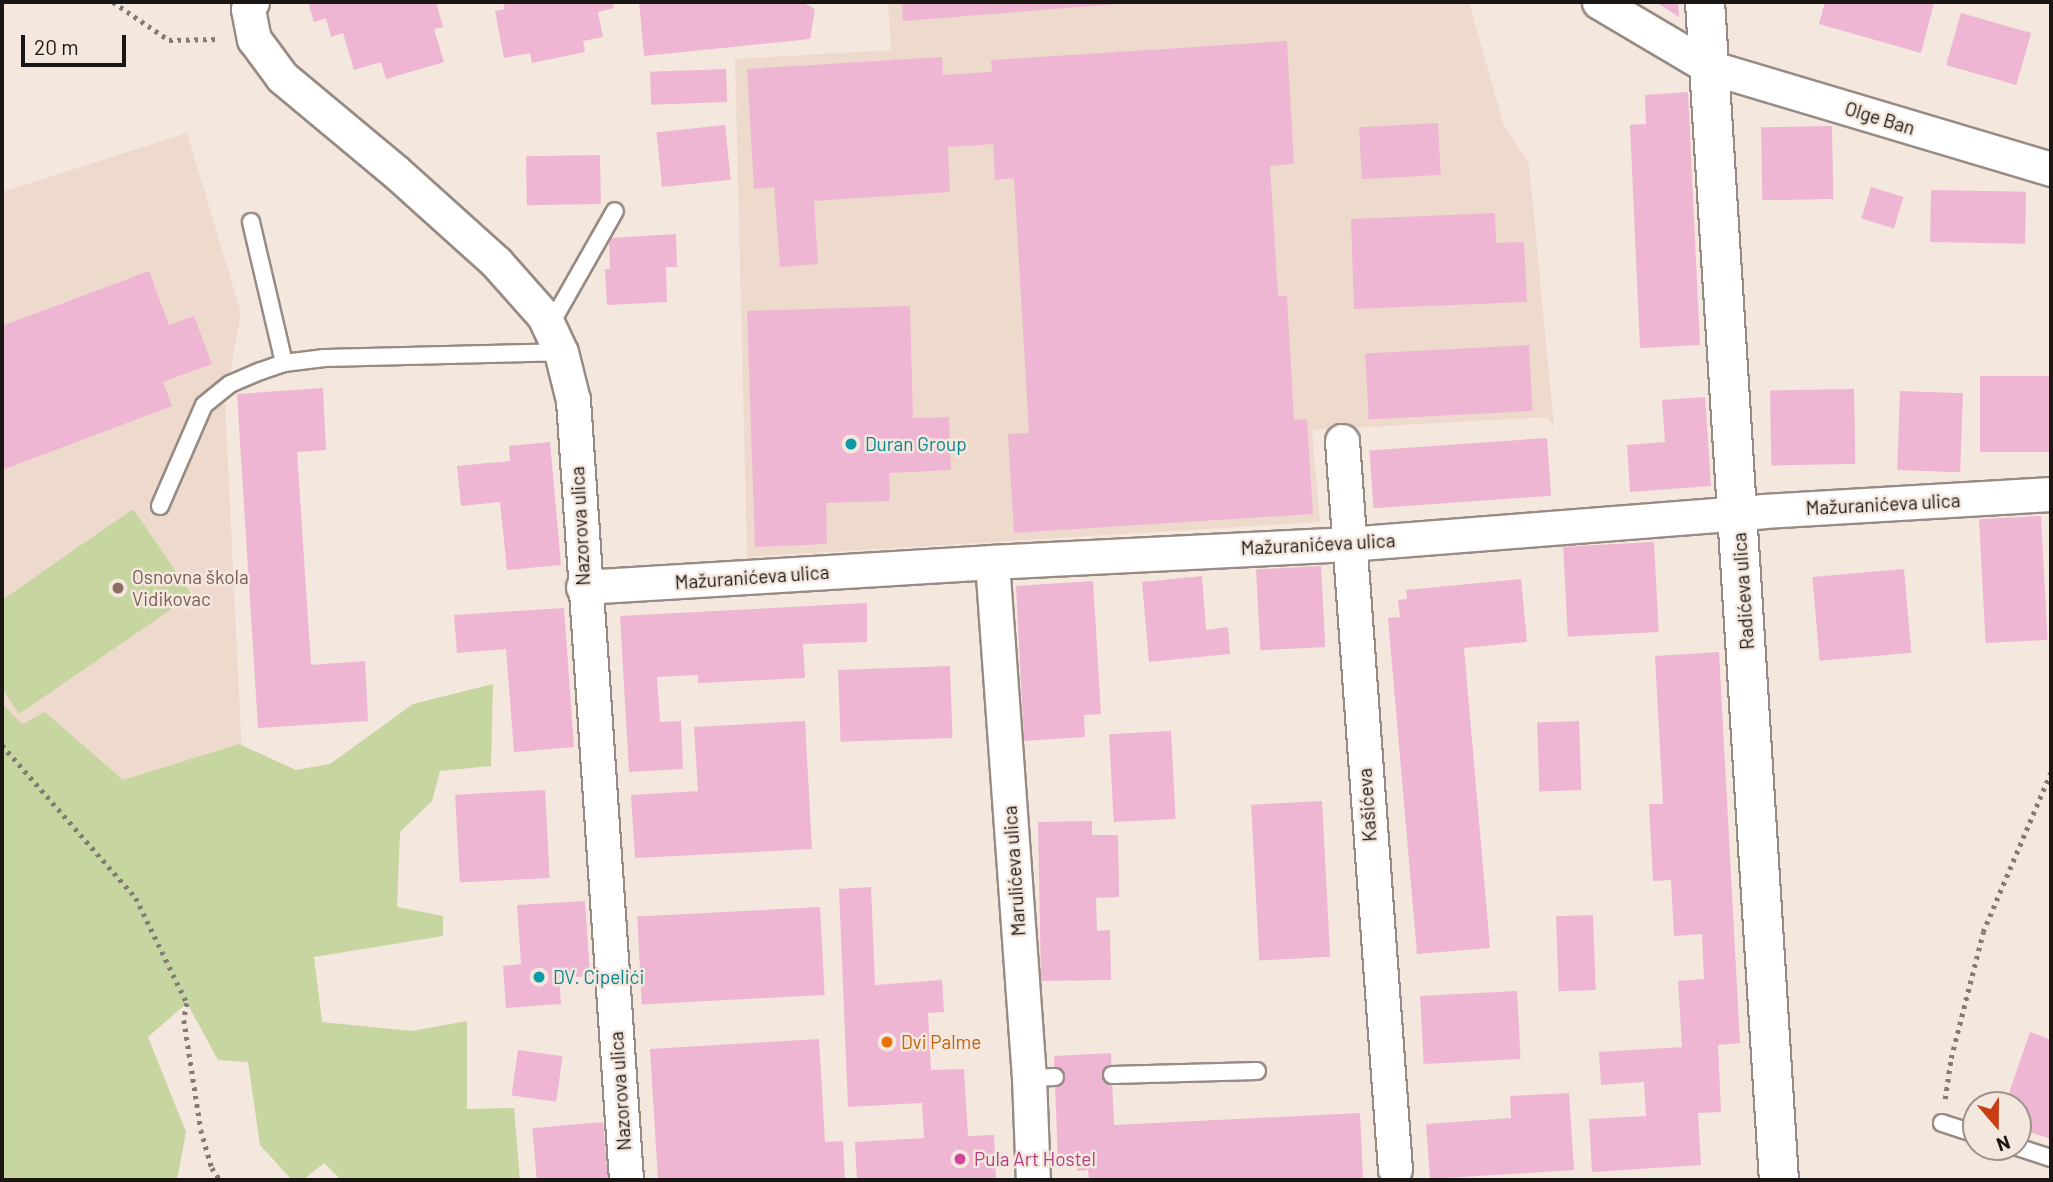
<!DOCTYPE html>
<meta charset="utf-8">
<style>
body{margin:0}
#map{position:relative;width:2053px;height:1182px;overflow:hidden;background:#f4e7de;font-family:Barlow,sans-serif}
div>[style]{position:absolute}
.built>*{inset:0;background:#eedacc}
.green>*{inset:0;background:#c7d5a1}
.building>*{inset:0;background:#eeb6d3;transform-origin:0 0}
.path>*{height:4.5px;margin-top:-2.25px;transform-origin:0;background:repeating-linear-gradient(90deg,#837b75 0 3.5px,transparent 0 8.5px)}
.roads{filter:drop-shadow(2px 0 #978b83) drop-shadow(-2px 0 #978b83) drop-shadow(0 2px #978b83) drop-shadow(0 -2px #978b83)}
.service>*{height:16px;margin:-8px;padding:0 8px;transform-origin:8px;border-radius:8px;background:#fff}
.minor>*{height:33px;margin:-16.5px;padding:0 16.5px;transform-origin:16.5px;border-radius:16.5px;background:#fff}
.tertiary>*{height:38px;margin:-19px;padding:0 19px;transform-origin:19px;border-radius:19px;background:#fff}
.dots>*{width:19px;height:19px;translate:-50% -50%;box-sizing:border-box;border:4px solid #f4e7de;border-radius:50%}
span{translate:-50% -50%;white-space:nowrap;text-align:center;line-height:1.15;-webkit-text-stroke:5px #f4e7de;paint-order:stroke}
.street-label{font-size:19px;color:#1a1613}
.culture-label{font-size:19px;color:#0d838f}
.left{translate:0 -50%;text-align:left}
.education-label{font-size:19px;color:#785e54}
.food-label{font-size:19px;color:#c56008}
.hotel-label{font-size:19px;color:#b23c85}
.frame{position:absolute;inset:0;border:4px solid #1a1613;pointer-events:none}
.north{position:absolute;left:1962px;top:1091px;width:70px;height:70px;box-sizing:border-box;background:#f4e7de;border:2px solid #9d938d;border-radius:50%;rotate:160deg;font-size:19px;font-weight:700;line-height:28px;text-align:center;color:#1a1613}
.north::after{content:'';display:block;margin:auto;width:24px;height:32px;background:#c73e12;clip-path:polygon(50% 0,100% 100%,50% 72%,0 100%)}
.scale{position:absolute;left:21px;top:35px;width:105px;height:32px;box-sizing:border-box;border:4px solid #1a1613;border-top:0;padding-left:9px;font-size:21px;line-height:24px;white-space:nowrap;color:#1a1613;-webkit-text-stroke:5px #f4e7de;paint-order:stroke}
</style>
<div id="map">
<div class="built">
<div style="clip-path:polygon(888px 2px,1469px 2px,1504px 126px,1529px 163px,1554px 427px,1547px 417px,1312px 430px,1320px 522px,747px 557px,735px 59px,891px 50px)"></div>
<div style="clip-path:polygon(187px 133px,241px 313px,225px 400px,243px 777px,116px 862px,2px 778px,2px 192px)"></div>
</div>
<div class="green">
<div style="clip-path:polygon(133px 509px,192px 595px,19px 714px,2px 688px,2px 600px)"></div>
<div style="clip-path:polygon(493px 684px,491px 766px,440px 771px,432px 801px,400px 832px,397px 907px,443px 916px,443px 936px,314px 957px,322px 1022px,412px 1031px,467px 1021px,467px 1109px,514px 1108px,520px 1180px,341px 1180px,324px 1163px,303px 1180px,292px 1180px,260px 1145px,248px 1062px,218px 1060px,187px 1003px,148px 1037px,186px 1132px,177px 1180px,2px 1180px,2px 704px,22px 724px,45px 712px,123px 780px,239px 744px,296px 770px,330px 764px,413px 704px)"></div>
</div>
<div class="building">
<div style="clip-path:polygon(308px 2px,436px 2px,443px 27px,434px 29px,444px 62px,386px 79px,381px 62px,354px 70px,343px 33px,331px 37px,326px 18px,314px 22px)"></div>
<div style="clip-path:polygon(503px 2px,613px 2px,614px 8px,598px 12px,603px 37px,583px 41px,585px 52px,532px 63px,530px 53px,504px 58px,495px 11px,505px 9px)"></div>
<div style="clip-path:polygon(639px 2px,802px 2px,815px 9px,810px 39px,644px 56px)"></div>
<div style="clip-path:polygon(902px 2px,1119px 2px,1119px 4px,903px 21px)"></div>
<div style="clip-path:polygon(1656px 2px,1678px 2px,1679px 17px)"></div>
<div style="clip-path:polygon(1825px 2px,1931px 2px,1934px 3px,1921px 53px,1819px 24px)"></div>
<div style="left:1961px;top:13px;width:73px;height:54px;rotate:16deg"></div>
<div style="clip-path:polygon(1287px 41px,1294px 164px,1270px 166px,1278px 296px,1287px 296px,1294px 420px,1307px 419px,1313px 514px,1014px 533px,1008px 434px,1029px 433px,1014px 178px,995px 180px,993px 144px,948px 147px,950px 192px,814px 201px,818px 264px,780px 267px,774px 187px,754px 189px,747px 69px,942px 57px,943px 75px,992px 72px,991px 60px)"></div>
<div style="left:726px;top:69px;width:33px;height:76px;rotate:88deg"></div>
<div style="clip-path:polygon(1688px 92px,1700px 345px,1640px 348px,1630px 125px,1646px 124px,1645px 95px)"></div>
<div style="left:1438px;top:123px;width:52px;height:79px;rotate:87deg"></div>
<div style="left:725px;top:125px;width:55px;height:69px;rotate:84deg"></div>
<div style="left:1832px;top:126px;width:73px;height:71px;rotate:89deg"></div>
<div style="left:600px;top:155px;width:49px;height:74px;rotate:89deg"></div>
<div style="left:1871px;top:187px;width:34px;height:33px;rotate:17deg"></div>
<div style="left:1931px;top:190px;width:95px;height:52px;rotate:1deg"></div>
<div style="clip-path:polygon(1495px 213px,1496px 243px,1524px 242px,1527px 302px,1354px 309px,1351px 219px)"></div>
<div style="clip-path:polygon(676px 234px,677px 267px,666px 267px,667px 302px,607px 305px,605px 269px,610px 269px,609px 238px)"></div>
<div style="clip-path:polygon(149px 271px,169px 325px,194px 316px,212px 364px,163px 382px,172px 406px,2px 470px,2px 326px)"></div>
<div style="clip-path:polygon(910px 306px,913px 418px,949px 417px,951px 470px,889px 473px,890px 501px,826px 503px,827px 544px,755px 547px,747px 311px)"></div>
<div style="left:1529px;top:345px;width:66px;height:164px;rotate:87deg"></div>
<div style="left:1980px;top:376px;width:71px;height:76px"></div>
<div style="clip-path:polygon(323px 388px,326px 450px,297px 452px,311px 665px,365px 661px,368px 721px,258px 728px,237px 394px)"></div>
<div style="left:1854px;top:389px;width:75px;height:84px;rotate:89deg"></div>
<div style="left:1900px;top:391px;width:63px;height:79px;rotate:2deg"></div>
<div style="clip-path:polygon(1705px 397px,1711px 486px,1630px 492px,1627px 445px,1665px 442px,1662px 400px)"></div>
<div style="left:1547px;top:438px;width:58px;height:178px;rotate:86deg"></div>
<div style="clip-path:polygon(550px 442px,561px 565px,507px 570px,500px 502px,461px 506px,457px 466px,510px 461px,509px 446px)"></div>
<div style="left:2041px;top:516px;width:124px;height:62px;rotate:87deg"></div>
<div style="left:1654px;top:542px;width:90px;height:91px;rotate:87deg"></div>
<div style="left:1321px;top:566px;width:81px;height:65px;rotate:87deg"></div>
<div style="left:1904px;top:569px;width:84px;height:92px;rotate:85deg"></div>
<div style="clip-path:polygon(1202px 576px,1206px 630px,1228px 627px,1230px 654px,1149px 662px,1142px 582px)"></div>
<div style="clip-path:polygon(1521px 579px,1527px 642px,1464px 648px,1490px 948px,1417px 954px,1388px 618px,1400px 617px,1398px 600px,1407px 599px,1406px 590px)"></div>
<div style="clip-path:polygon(1093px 581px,1101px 714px,1084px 715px,1085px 737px,1024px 741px,1016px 586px)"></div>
<div style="clip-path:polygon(867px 603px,867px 642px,803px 644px,805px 678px,698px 683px,698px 675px,657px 677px,660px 722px,681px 721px,683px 769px,629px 772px,620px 616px)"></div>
<div style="clip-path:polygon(564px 608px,574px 747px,514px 752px,506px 649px,457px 653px,454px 615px)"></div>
<div style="clip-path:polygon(1719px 652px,1740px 1043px,1718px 1045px,1721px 1112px,1698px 1113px,1701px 1165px,1592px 1172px,1589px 1119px,1646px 1116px,1644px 1082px,1601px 1085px,1599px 1052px,1682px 1047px,1678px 981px,1704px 979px,1702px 934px,1674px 936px,1671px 880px,1653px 881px,1649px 804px,1663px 804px,1655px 656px)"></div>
<div style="left:950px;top:666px;width:72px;height:112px;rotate:88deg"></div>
<div style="clip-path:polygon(805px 721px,812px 849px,635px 858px,631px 795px,698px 791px,694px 727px)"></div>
<div style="left:1579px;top:721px;width:69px;height:42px;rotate:88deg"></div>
<div style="left:1171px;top:731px;width:88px;height:62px;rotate:87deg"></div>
<div style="left:545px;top:790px;width:88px;height:90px;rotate:87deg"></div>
<div style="left:1322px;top:801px;width:156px;height:71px;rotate:87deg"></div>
<div style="clip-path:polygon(1092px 821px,1092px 835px,1118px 835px,1119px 897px,1096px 898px,1097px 931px,1110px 930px,1111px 980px,1041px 981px,1038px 822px)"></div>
<div style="clip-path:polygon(871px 887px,875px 985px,942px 980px,944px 1012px,928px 1013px,931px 1070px,964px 1069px,968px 1136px,994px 1135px,996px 1180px,857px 1180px,855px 1142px,924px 1138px,922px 1103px,848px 1107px,839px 889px)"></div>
<div style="clip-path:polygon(585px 901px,590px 976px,559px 978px,561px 1004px,506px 1008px,503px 966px,521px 964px,517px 905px)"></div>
<div style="left:820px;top:907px;width:88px;height:183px;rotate:87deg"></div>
<div style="left:1593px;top:915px;width:75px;height:37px;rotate:88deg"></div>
<div style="left:1517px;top:991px;width:68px;height:97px;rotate:87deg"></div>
<div style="clip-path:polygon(2030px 1032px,2051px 1040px,2051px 1139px,2018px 1128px,2018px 1105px,2005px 1105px)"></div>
<div style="clip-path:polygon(819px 1039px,825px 1142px,843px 1141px,845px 1180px,658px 1180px,650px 1049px)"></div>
<div style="left:518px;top:1050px;width:45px;height:46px;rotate:8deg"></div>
<div style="clip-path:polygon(1111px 1053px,1114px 1125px,1360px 1113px,1363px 1178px,1089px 1180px,1088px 1170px,1077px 1171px,1077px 1161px,1058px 1162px,1054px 1056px)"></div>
<div style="clip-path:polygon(1569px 1093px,1574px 1170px,1430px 1179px,1426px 1124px,1511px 1118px,1510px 1096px)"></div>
<div style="left:603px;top:1122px;width:58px;height:71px;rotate:85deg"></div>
</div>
<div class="path">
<div style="left:113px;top:2px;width:68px;rotate:34.2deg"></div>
<div style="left:169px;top:40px;width:49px;rotate:-1.2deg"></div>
<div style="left:2px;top:745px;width:203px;rotate:48.8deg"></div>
<div style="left:136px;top:898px;width:117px;rotate:64.1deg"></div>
<div style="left:187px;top:1003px;width:17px;rotate:100deg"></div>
<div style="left:184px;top:1020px;width:111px;rotate:81.2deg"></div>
<div style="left:201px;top:1130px;width:40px;rotate:74deg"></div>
<div style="left:212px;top:1168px;width:14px;rotate:56deg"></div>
<div style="left:1945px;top:1099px;width:41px;rotate:-81.7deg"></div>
<div style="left:1951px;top:1058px;width:130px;rotate:-75.7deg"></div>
<div style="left:1983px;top:932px;width:174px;rotate:-67deg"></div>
</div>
<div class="roads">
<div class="service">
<div style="left:251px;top:222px;width:145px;rotate:76.8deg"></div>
<div style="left:549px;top:327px;width:133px;rotate:-60.4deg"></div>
<div style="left:160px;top:506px;width:110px;rotate:-66.5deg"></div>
<div style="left:204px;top:405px;width:33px;rotate:-39deg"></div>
<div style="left:230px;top:384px;width:34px;rotate:-23deg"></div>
<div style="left:261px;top:371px;width:24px;rotate:-19deg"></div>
<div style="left:284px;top:363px;width:39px;rotate:-7deg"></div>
<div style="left:323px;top:358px;width:238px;rotate:-1.4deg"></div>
<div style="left:1112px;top:1075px;width:145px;rotate:-1.6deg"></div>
<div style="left:1029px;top:1078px;width:26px;rotate:-2deg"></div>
<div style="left:1942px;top:1123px;width:36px;rotate:18deg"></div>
<div style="left:2017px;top:1147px;width:36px;rotate:18deg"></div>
</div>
<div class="minor">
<div style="left:252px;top:2px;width:8px;rotate:120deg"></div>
<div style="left:248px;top:9px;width:31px;rotate:79deg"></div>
<div style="left:254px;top:39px;width:47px;rotate:53.6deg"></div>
<div style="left:282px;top:77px;width:148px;rotate:39.8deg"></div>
<div style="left:396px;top:172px;width:135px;rotate:42deg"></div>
<div style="left:496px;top:262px;width:72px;rotate:48.4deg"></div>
<div style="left:544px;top:316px;width:40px;rotate:65deg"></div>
<div style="left:561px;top:352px;width:49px;rotate:76deg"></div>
<div style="left:573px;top:400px;width:782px;rotate:86.11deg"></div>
<div style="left:1599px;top:2px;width:128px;rotate:30.6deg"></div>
<div style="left:1709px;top:67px;width:357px;rotate:16.6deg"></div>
<div style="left:1342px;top:441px;width:730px;rotate:85.84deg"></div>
<div style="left:992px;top:562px;width:517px;rotate:85.9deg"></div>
<div style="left:1029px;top:1078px;width:102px;rotate:87.8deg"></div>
<div style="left:583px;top:587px;width:410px;rotate:-3.5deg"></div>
<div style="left:992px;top:562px;width:356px;rotate:-2.9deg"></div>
<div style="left:1348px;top:544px;width:416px;rotate:-4.5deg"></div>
<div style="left:1763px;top:511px;width:289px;rotate:-3.4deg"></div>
</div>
<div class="tertiary">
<div style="left:1705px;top:2px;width:1180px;rotate:86.41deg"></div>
</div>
</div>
<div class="dots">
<div style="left:851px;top:444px;background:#0f9aa8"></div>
<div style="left:118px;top:588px;background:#8d6e63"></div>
<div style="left:539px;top:977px;background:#0f9aa8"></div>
<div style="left:887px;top:1042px;background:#e8710a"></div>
<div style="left:960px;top:1159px;background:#d1479c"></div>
</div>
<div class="street-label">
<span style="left:1880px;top:118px;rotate:17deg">Olge Ban</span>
<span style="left:1883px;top:504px;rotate:-3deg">Mažuranićeva ulica</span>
<span style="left:580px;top:526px;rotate:-93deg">Nazorova ulica</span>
<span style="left:1318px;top:544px;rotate:-3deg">Mažuranićeva ulica</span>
<span style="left:752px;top:577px;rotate:-4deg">Mažuranićeva ulica</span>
<span style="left:1743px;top:591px;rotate:-94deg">Radićeva ulica</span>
<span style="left:1367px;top:805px;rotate:-94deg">Kašićeva</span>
<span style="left:1014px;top:871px;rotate:-94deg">Marulićeva ulica</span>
<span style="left:620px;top:1091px;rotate:-94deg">Nazorova ulica</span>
</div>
<div class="culture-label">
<span class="left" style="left:865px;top:444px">Duran Group</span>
<span class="left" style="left:553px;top:977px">DV. Cipelići</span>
</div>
<div class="education-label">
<span class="left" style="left:132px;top:588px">Osnovna škola<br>Vidikovac</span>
</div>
<div class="food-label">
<span class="left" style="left:901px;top:1042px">Dvi Palme</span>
</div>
<div class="hotel-label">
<span class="left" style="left:974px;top:1159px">Pula Art Hostel</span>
</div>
<div class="frame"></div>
<div class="north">N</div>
<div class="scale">20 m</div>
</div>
